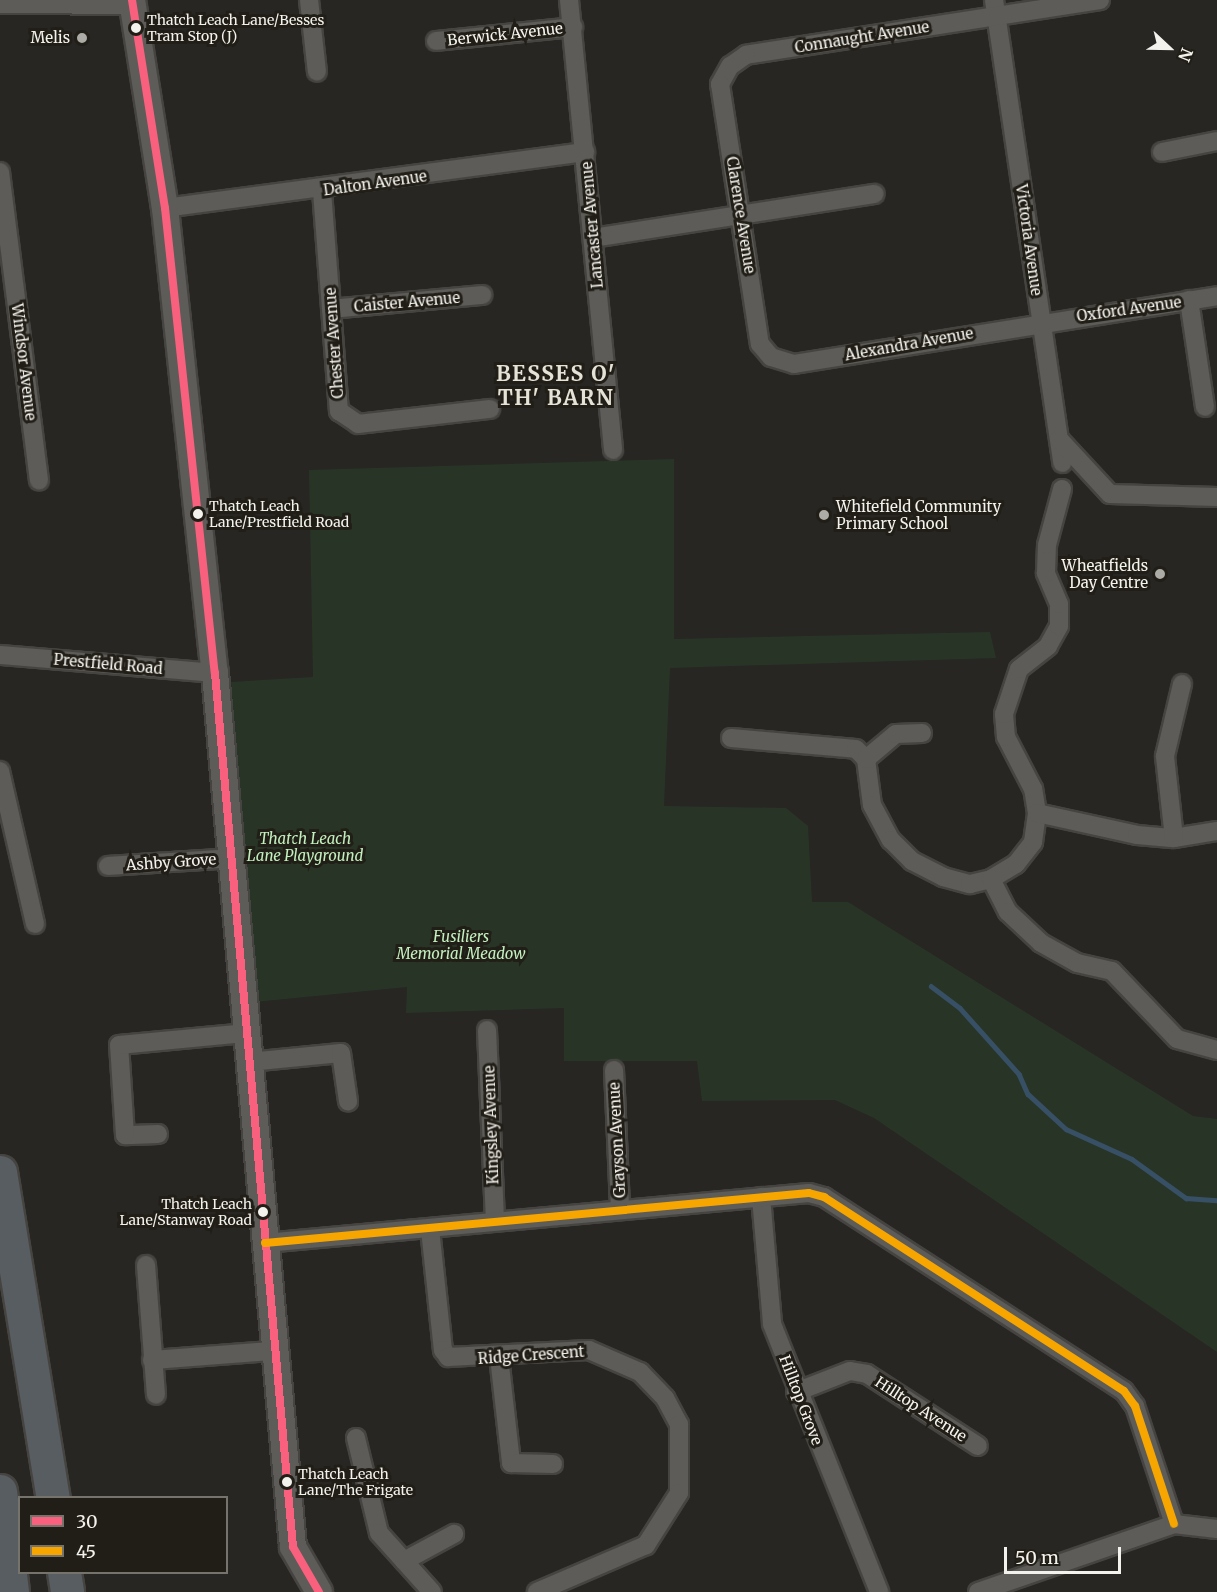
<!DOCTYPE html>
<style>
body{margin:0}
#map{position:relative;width:1217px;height:1592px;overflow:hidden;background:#272622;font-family:Merriweather,serif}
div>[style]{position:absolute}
.green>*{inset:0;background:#283526}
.stream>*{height:4.5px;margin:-2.25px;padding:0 2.25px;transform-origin:2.25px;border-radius:2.25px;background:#385066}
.roads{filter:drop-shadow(2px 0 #464441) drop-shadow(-2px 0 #464441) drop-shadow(0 2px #464441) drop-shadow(0 -2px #464441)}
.street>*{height:18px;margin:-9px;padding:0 9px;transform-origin:9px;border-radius:9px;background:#5d5c58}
.secondary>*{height:26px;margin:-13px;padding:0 13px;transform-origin:13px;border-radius:13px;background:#5d5c58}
.highway>*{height:33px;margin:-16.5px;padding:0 16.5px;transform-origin:16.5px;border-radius:16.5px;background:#575d61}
.bus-1>*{height:8px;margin:-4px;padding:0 4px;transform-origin:4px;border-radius:4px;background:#f8607d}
.bus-2>*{height:8px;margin:-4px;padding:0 4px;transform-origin:4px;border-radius:4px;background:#f7a600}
.dots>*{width:16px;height:16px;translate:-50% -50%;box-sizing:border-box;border:3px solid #201e16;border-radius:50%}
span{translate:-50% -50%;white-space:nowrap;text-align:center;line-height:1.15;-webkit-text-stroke:6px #201e16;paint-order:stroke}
.bus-label{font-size:14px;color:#f4f2ed}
.left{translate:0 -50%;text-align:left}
.right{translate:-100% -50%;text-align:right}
.street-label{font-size:15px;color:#f4f2ed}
.poi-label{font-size:15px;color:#f4f2ed}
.park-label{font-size:15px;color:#c2f0be;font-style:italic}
.district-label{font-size:21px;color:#e5e2d7;font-weight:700;letter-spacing:1.5px}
.legend{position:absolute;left:18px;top:1496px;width:210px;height:78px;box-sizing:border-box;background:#201e16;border:2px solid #75736c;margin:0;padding:8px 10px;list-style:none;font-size:18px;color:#f4f2ed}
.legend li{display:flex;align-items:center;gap:12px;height:30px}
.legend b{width:30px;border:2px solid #75736c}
.north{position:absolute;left:1139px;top:18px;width:60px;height:60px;-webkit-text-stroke:4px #201e16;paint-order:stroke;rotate:112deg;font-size:16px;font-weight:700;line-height:24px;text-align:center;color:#f4f2ed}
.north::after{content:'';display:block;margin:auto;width:21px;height:27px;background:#f4f2ed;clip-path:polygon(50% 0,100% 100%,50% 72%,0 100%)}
.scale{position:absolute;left:1004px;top:1547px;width:117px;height:27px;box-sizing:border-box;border:3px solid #f4f2ed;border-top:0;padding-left:8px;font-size:18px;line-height:21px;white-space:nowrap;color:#f4f2ed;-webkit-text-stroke:4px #201e16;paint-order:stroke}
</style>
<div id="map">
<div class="green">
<div style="clip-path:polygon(674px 459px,674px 639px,990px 632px,996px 658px,670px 668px,664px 806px,786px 808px,808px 826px,812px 902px,848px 902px,1193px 1116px,1217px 1119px,1217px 1352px,874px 1118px,835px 1100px,702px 1101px,697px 1061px,564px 1061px,564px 1008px,406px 1013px,407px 987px,254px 1002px,231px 682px,313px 677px,309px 470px)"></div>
</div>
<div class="stream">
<div style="left:931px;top:986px;width:36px;rotate:37deg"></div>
<div style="left:960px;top:1008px;width:89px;rotate:48.2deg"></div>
<div style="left:1019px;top:1074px;width:22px;rotate:66deg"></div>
<div style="left:1028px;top:1094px;width:52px;rotate:42.6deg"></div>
<div style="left:1066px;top:1129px;width:72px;rotate:24.4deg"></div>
<div style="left:1132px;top:1159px;width:67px;rotate:35.8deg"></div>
<div style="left:1186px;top:1198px;width:31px;rotate:4deg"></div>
</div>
<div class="roads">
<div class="street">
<div style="left:309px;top:0;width:72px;rotate:83.7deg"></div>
<div style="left:569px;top:0;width:452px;rotate:84.4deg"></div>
<div style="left:994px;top:0;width:468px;rotate:81.6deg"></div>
<div style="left:1100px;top:0;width:358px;rotate:171.2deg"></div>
<div style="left:746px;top:55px;width:19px;rotate:145deg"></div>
<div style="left:730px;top:66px;width:21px;rotate:119deg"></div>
<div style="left:720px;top:84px;width:263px;rotate:81.3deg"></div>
<div style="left:760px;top:344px;width:17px;rotate:50deg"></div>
<div style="left:771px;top:357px;width:24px;rotate:17deg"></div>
<div style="left:794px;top:364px;width:428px;rotate:-9.1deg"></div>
<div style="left:0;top:4px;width:133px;rotate:0.4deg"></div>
<div style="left:436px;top:41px;width:138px;rotate:-5.8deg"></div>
<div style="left:1162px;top:152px;width:56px;rotate:-11.3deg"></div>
<div style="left:0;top:172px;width:311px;rotate:82.8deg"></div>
<div style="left:322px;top:191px;width:221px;rotate:85.6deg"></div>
<div style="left:339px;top:411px;width:23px;rotate:34deg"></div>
<div style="left:358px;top:424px;width:133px;rotate:-6.5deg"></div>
<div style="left:165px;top:208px;width:424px;rotate:-7.6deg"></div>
<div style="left:593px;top:238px;width:285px;rotate:-8.9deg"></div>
<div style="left:1189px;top:300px;width:108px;rotate:81.5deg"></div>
<div style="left:331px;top:309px;width:152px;rotate:-5.3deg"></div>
<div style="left:1059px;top:439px;width:75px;rotate:47.2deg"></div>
<div style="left:1110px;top:494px;width:107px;rotate:1.6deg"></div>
<div style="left:0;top:655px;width:216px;rotate:4.8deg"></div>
<div style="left:731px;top:738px;width:125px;rotate:5deg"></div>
<div style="left:856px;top:749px;width:14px;rotate:45deg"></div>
<div style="left:866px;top:759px;width:46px;rotate:82.6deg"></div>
<div style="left:872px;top:805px;width:40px;rotate:62deg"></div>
<div style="left:891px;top:840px;width:30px;rotate:45deg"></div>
<div style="left:912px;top:861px;width:35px;rotate:27deg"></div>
<div style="left:943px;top:877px;width:28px;rotate:15deg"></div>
<div style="left:970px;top:884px;width:22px;rotate:-13deg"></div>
<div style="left:991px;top:879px;width:29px;rotate:-31deg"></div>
<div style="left:1016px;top:864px;width:28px;rotate:-52deg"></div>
<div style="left:1033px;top:842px;width:29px;rotate:-82deg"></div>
<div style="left:1037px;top:813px;width:24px;rotate:-99deg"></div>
<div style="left:1033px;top:789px;width:59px;rotate:-117.4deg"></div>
<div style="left:1006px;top:737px;width:23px;rotate:-95deg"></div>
<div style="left:1004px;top:714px;width:47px;rotate:-71.6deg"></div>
<div style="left:1019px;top:669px;width:37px;rotate:-38deg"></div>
<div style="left:1048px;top:646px;width:23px;rotate:-61deg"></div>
<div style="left:1059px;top:626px;width:22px;rotate:-90deg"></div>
<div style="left:1059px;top:604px;width:34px;rotate:-113deg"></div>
<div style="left:1046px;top:573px;width:28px;rotate:-88deg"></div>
<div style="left:1047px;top:545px;width:58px;rotate:-75deg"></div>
<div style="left:866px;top:759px;width:39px;rotate:-40deg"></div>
<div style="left:896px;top:734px;width:26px;rotate:-2deg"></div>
<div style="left:0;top:771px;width:157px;rotate:77.1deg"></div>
<div style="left:1037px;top:813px;width:102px;rotate:12.4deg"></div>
<div style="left:1137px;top:835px;width:37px;rotate:5deg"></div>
<div style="left:1174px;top:838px;width:44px;rotate:-9.2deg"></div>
<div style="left:1174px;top:838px;width:82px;rotate:-96.3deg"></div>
<div style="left:1165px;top:756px;width:74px;rotate:-76.7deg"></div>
<div style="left:108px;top:866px;width:126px;rotate:-3.6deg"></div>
<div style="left:991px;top:879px;width:37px;rotate:63deg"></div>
<div style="left:1008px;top:912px;width:45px;rotate:43.2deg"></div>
<div style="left:1041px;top:943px;width:41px;rotate:29.1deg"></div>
<div style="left:1077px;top:963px;width:36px;rotate:13deg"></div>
<div style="left:1112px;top:971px;width:94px;rotate:46.3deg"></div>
<div style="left:1177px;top:1039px;width:41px;rotate:15.4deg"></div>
<div style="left:487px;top:1030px;width:191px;rotate:87.6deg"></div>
<div style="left:249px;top:1062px;width:92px;rotate:-5.6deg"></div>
<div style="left:341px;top:1053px;width:49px;rotate:81.7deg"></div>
<div style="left:614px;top:1070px;width:140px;rotate:87.5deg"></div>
<div style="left:158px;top:1134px;width:33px;rotate:178deg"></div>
<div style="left:125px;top:1135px;width:90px;rotate:-93.8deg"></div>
<div style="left:119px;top:1045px;width:129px;rotate:-5.4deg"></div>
<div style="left:761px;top:1197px;width:127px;rotate:85deg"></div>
<div style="left:772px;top:1324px;width:289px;rotate:68.2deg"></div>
<div style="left:430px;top:1229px;width:122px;rotate:83.9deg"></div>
<div style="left:443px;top:1350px;width:9px;rotate:54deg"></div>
<div style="left:448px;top:1357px;width:141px;rotate:-2.8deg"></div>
<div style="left:589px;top:1350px;width:56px;rotate:23.3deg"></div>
<div style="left:640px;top:1372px;width:36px;rotate:46deg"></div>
<div style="left:665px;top:1398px;width:30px;rotate:62deg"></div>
<div style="left:679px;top:1424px;width:69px;rotate:90deg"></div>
<div style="left:679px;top:1493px;width:62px;rotate:122.4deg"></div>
<div style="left:646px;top:1545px;width:119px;rotate:156.7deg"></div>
<div style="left:265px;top:1243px;width:546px;rotate:-5.25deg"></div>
<div style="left:809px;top:1193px;width:16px;rotate:15deg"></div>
<div style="left:824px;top:1197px;width:357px;rotate:32.9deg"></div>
<div style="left:1124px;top:1391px;width:19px;rotate:54deg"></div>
<div style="left:1135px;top:1406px;width:124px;rotate:71.7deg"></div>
<div style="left:146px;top:1265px;width:130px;rotate:85.6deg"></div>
<div style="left:499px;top:1357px;width:107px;rotate:83.5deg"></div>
<div style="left:511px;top:1463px;width:42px;rotate:1.4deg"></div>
<div style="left:152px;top:1360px;width:120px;rotate:-4.3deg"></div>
<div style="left:796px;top:1392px;width:58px;rotate:-21.3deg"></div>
<div style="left:850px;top:1371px;width:17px;rotate:10deg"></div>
<div style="left:867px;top:1374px;width:132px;rotate:33deg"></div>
<div style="left:356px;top:1438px;width:98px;rotate:76.4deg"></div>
<div style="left:379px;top:1533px;width:79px;rotate:48.1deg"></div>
<div style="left:404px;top:1561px;width:57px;rotate:-28.4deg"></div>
<div style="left:978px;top:1592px;width:207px;rotate:-19.1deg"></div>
<div style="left:1174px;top:1524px;width:43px;rotate:6.6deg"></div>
</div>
<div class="secondary">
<div style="left:132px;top:0;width:211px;rotate:81deg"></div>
<div style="left:165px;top:208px;width:468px;rotate:83.9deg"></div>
<div style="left:215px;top:673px;width:877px;rotate:84.9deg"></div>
<div style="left:293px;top:1547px;width:52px;rotate:60deg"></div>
</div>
<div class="highway">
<div style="left:0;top:1172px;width:330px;rotate:80.8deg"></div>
<div style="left:0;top:1491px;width:102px;rotate:83.2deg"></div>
<div style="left:64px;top:1572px;width:20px;rotate:81deg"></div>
</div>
</div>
<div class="bus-1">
<div style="left:132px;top:0;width:211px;rotate:81deg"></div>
<div style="left:165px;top:208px;width:468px;rotate:83.9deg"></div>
<div style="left:215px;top:673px;width:877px;rotate:84.9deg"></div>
<div style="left:293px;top:1547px;width:52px;rotate:60deg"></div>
</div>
<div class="bus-2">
<div style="left:265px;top:1243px;width:546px;rotate:-5.25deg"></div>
<div style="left:809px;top:1193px;width:16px;rotate:15deg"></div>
<div style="left:824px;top:1197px;width:357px;rotate:32.9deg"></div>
<div style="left:1124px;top:1391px;width:19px;rotate:54deg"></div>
<div style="left:1135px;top:1406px;width:124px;rotate:71.7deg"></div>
</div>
<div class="dots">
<div style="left:136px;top:28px;background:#f4f2ed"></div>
<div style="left:82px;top:38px;background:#acaba6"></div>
<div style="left:198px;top:514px;background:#f4f2ed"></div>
<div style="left:824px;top:515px;background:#acaba6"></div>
<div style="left:1160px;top:574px;background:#acaba6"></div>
<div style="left:263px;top:1212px;background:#f4f2ed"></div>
<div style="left:287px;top:1482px;background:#f4f2ed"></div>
</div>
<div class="bus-label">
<span class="left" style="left:147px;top:28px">Thatch Leach Lane/Besses<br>Tram Stop (J)</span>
<span class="left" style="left:209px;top:514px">Thatch Leach<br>Lane/Prestfield Road</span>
<span class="right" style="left:252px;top:1212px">Thatch Leach<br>Lane/Stanway Road</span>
<span class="left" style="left:298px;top:1482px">Thatch Leach<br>Lane/The Frigate</span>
</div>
<div class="street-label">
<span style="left:505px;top:34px;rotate:-6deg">Berwick Avenue</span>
<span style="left:862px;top:37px;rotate:-9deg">Connaught Avenue</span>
<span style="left:375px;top:183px;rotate:-8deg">Dalton Avenue</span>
<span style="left:741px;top:215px;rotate:81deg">Clarence Avenue</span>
<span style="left:592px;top:225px;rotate:-95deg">Lancaster Avenue</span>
<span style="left:1029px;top:240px;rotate:82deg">Victoria Avenue</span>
<span style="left:407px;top:302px;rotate:-5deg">Caister Avenue</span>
<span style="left:1129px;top:309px;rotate:-8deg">Oxford Avenue</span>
<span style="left:334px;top:343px;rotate:-94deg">Chester Avenue</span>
<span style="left:909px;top:344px;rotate:-10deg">Alexandra Avenue</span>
<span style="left:24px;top:362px;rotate:83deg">Windsor Avenue</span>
<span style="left:108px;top:664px;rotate:5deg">Prestfield Road</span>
<span style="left:171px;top:862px;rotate:-4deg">Ashby Grove</span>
<span style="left:491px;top:1125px;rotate:-92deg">Kingsley Avenue</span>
<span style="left:617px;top:1140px;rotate:-93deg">Grayson Avenue</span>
<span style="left:531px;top:1355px;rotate:-4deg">Ridge Crescent</span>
<span style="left:801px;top:1400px;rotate:69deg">Hilltop Grove</span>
<span style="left:921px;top:1409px;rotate:33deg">Hilltop Avenue</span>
</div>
<div class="poi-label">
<span class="right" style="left:70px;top:38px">Melis</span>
<span class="left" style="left:836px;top:515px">Whitefield Community<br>Primary School</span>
<span class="right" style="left:1148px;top:574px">Wheatfields<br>Day Centre</span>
</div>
<div class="park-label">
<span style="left:305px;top:847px">Thatch Leach<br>Lane Playground</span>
<span style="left:461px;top:945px">Fusiliers<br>Memorial Meadow</span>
</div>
<div class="district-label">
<span style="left:556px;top:386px">BESSES O'<br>TH' BARN</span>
</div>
<ul class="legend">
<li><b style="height:8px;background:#f8607d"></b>30</li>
<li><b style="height:8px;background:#f7a600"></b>45</li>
</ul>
<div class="north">N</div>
<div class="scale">50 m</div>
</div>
